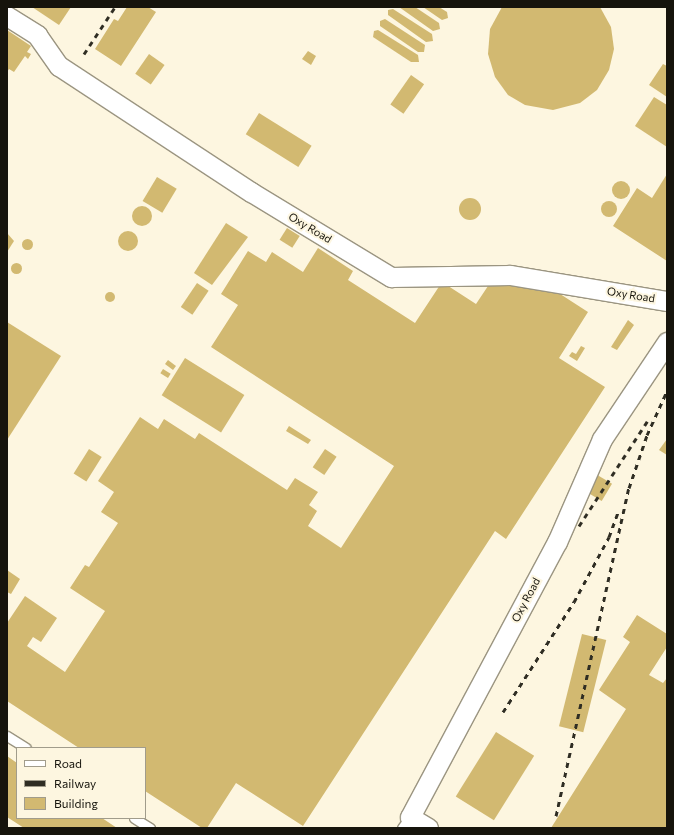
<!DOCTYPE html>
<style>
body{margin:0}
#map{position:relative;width:674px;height:835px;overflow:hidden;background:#fdf6e0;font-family:Commissioner,sans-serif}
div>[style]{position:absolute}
.building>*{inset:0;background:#d2b971;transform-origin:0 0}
.round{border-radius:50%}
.roads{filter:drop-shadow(1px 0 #9b9581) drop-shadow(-1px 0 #9b9581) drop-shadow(0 1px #9b9581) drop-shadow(0 -1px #9b9581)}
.service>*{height:9px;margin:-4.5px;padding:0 4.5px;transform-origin:4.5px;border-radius:4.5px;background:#fff}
.minor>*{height:19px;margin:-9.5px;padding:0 9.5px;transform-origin:9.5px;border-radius:9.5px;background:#fff}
.rail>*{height:3px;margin-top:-1.5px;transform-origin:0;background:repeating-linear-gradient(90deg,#2f2d23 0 5px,transparent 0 10px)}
span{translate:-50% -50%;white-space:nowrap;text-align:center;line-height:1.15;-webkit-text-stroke:4px #fdf6e0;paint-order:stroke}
.street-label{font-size:11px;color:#16140c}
.frame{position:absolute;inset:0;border:8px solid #16140c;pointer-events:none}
.legend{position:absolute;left:16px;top:747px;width:130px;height:72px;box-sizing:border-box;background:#fdf6e0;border:1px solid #a19c8b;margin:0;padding:5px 7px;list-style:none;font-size:12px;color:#16140c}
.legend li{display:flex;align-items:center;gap:8px;height:20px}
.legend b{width:20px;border:1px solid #a19c8b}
</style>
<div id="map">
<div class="building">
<div style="clip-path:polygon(32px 7px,71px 7px,59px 25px)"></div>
<div style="clip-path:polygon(127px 7px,148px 7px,156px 12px,121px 66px,95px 49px,114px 19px,118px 21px)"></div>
<div style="clip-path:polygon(399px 7px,415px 7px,439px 23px,440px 29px,433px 31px)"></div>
<div style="clip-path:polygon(423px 7px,439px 7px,447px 12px,448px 18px,442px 20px)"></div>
<div style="clip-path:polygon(502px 7px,600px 7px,611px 27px,614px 49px,609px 70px,597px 90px,580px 103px,553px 110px,525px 105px,508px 95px,495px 77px,488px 54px,490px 29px)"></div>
<div style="clip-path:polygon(393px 9px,432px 34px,433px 41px,426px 42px,388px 15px,388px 10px)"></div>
<div style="clip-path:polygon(385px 19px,425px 45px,424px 52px,418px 52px,380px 26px,380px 21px)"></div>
<div style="clip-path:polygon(7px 30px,31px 46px,27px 52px,31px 54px,28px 59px,25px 56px,14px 72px,9px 69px,7px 72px)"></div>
<div style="clip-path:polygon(378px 30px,418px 55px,419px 62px,411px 62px,373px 37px,374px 31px)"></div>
<div style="clip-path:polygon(308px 51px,316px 56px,311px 65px,302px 59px)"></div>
<div style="left:149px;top:54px;width:19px;height:24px;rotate:35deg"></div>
<div style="clip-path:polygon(663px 64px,667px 66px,667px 97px,649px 85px)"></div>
<div style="left:411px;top:75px;width:16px;height:36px;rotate:35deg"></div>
<div style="clip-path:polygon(654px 97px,667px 105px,667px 147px,635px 126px)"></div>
<div style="left:259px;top:113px;width:62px;height:25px;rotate:32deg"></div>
<div style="clip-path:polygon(667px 174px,667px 261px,613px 226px,637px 188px,652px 198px)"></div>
<div style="left:157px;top:177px;width:23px;height:28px;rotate:31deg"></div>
<div class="round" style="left:612px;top:181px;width:18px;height:18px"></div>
<div class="round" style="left:459px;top:198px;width:22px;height:22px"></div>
<div class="round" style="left:601px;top:201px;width:16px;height:16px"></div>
<div class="round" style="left:132px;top:206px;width:20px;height:20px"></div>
<div style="clip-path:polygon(226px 223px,248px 237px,212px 285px,194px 273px)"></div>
<div style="left:287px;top:228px;width:15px;height:14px;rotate:32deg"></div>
<div class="round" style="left:118px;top:231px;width:20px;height:20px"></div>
<div style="clip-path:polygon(7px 233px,14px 241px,7px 252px)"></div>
<div class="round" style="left:21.5px;top:238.5px;width:11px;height:11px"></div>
<div style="clip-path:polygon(318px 248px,353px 271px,348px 280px,415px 323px,442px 282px,476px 304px,490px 283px,557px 292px,588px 312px,559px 358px,605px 387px,506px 539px,495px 531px,303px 826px,236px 783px,207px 828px,202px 828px,145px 791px,145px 748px,79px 748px,7px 701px,7px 623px,25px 596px,57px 618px,41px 642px,33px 637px,27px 646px,65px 672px,105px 611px,70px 588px,85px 565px,89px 567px,118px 523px,101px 512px,114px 492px,98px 481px,140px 417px,158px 429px,164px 419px,195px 439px,199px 433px,287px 490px,295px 478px,318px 492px,309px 505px,317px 511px,308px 526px,341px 548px,394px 466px,211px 347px,238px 305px,221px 294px,248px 251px,266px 262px,272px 252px,303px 272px)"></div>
<div class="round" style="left:10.5px;top:262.5px;width:11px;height:11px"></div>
<div style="left:197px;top:283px;width:14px;height:29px;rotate:34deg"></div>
<div class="round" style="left:105px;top:292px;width:10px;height:10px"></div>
<div style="clip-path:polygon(628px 320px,634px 325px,617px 350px,611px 347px)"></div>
<div style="clip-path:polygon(7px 322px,61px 356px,7px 440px)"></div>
<div style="clip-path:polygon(581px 346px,585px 348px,577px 361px,569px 356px,572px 352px,576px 354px)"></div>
<div style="left:185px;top:358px;width:70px;height:44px;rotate:32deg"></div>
<div style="left:168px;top:360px;width:10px;height:5px;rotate:37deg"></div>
<div style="left:163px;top:369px;width:9px;height:5px;rotate:32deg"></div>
<div style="clip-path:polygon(289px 426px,311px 440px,308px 444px,286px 431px)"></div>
<div style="clip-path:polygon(667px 439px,667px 455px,659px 450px)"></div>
<div style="left:89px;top:449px;width:15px;height:29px;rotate:32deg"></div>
<div style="left:325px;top:449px;width:14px;height:22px;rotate:34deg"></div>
<div style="left:594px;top:473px;width:21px;height:20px;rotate:31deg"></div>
<div style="clip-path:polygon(7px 570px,20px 579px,11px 594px,7px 592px)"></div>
<div style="clip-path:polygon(637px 615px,667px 634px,667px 647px,649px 675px,663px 683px,667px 678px,667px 828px,551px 828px,626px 709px,599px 690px,630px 642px,623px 637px)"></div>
<div style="left:582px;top:634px;width:25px;height:95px;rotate:14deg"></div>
<div style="left:496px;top:732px;width:45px;height:76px;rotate:32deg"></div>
<div style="clip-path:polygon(7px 756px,17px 763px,17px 818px,102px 818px,117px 828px,24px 828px,7px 817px)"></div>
</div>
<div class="roads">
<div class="service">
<div style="left:7px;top:736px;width:22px;rotate:32deg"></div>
<div style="left:134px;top:818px;width:19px;rotate:32deg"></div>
<div style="left:402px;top:828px;width:14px;rotate:-54deg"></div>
</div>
<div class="minor">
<div style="left:7px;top:16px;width:36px;rotate:32deg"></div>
<div style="left:37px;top:35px;width:38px;rotate:55deg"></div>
<div style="left:59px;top:66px;width:230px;rotate:33.3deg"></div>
<div style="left:251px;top:192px;width:164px;rotate:31.3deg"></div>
<div style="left:391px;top:277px;width:119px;rotate:-1deg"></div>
<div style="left:510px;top:275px;width:159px;rotate:9.4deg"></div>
<div style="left:428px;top:828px;width:21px;rotate:-149deg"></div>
<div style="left:410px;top:817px;width:312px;rotate:-61.9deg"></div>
<div style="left:557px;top:542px;width:112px;rotate:-66.4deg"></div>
<div style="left:602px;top:439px;width:117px;rotate:-56.2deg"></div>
</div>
</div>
<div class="rail">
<div style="left:84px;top:54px;width:56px;rotate:-56.6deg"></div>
<div style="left:579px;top:526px;width:130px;rotate:-56.9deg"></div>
<div style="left:503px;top:712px;width:131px;rotate:-57.2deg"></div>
<div style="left:574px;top:602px;width:74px;rotate:-61.7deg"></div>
<div style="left:609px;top:537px;width:29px;rotate:-70deg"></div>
<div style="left:556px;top:816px;width:336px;rotate:-77.5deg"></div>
<div style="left:629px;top:488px;width:56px;rotate:-71.2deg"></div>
<div style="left:647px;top:435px;width:48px;rotate:-65.6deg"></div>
</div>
<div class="street-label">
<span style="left:310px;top:228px;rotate:31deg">Oxy Road</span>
<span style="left:631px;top:295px;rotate:9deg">Oxy Road</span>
<span style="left:526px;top:600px;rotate:-62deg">Oxy Road</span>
</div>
<div class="frame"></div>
<ul class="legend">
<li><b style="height:5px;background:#fff"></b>Road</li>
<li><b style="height:5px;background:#2f2d23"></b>Railway</li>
<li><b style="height:11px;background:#d2b971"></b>Building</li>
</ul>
</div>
